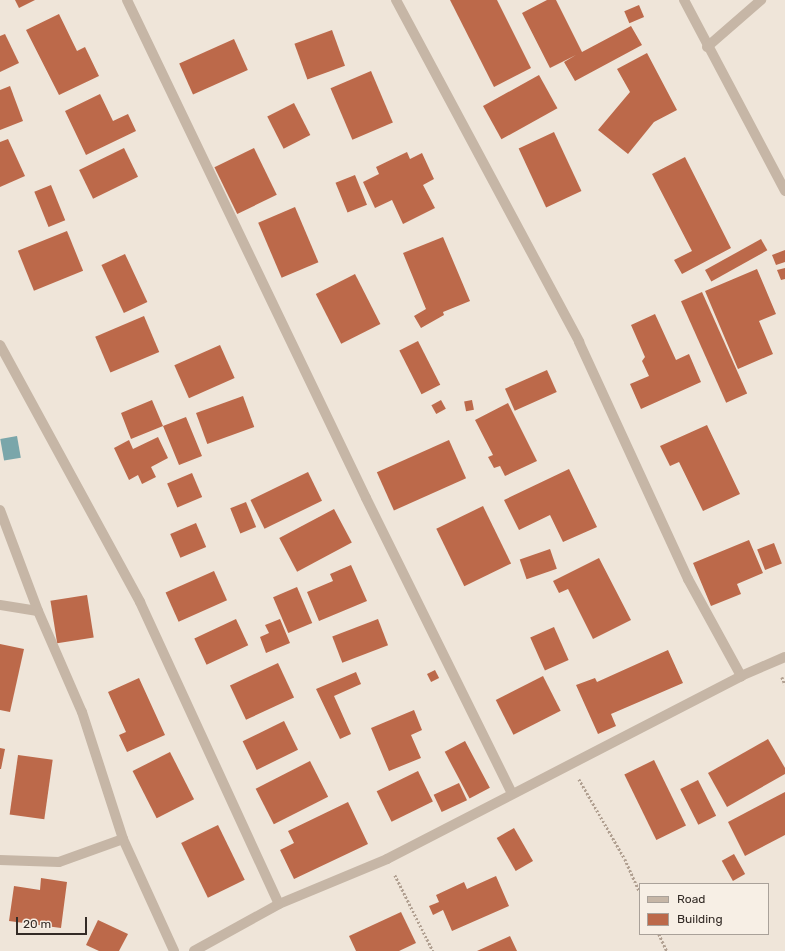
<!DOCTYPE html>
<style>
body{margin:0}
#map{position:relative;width:785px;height:951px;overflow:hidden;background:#efe5d9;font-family:Rubik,sans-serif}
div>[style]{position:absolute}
.water>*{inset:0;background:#7aa6aa;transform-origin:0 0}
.building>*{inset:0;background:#bc694a;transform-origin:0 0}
.path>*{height:2.5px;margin-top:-1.25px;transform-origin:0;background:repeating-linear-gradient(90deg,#b1a091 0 2px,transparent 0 4px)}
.minor>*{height:10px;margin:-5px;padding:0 5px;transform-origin:5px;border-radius:5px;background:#c6b6a6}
span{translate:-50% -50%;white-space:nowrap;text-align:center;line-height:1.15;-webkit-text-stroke:4px #f7efe5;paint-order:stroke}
.legend{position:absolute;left:639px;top:883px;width:130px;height:52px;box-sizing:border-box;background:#f7efe5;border:1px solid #a9a199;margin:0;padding:5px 7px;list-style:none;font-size:12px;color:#332b26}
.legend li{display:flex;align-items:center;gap:8px;height:20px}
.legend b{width:20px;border:1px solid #a9a199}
.scale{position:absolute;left:16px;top:917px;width:71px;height:18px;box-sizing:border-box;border:2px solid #332b26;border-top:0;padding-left:5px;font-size:12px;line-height:14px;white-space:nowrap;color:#332b26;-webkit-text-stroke:3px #f7efe5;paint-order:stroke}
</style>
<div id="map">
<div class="water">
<div style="left:17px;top:436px;width:22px;height:17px;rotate:80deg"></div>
</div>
<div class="building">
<div style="clip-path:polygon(15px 0,35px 0,19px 8px)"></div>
<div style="clip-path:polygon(450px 0,497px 0,531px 68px,494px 87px)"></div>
<div style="clip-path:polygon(547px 0,556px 0,582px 52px,631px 26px,642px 45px,575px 81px,564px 62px,576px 55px,550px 68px,522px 13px)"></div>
<div style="left:639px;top:5px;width:13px;height:16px;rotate:67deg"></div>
<div style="clip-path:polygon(59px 14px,77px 51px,85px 47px,99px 76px,59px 95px,26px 30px)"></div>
<div style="left:332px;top:30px;width:38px;height:40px;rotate:70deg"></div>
<div style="clip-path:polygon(5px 34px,19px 63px,0 72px,0 36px)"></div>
<div style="left:234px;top:39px;width:34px;height:60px;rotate:66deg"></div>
<div style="clip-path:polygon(647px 53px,677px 110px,654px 122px,628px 154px,598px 130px,630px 92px,617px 69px)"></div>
<div style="left:371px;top:71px;width:56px;height:44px;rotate:67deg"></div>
<div style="left:539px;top:75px;width:38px;height:64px;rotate:61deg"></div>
<div style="clip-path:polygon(10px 86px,23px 121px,0 130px,0 90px)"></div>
<div style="clip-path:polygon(100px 94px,113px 121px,128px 114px,136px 131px,86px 155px,65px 111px)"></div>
<div style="left:294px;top:103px;width:36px;height:30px;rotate:63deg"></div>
<div style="left:554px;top:132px;width:65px;height:39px;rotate:65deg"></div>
<div style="clip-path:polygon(8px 139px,25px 176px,0 187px,0 142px)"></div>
<div style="left:124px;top:148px;width:32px;height:50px;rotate:64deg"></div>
<div style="left:254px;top:148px;width:52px;height:44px;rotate:64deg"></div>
<div style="clip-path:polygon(407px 152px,410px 159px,422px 153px,434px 179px,423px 185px,435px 208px,403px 224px,392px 200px,375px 208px,363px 182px,379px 174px,376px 167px)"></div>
<div style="clip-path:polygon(685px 157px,731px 248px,682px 274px,674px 260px,692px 251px,652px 174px)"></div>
<div style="left:355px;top:175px;width:32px;height:21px;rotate:68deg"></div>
<div style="left:51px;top:185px;width:38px;height:18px;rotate:68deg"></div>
<div style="left:295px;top:207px;width:60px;height:40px;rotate:67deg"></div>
<div style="left:67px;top:231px;width:43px;height:53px;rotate:68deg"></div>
<div style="clip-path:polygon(443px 237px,470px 301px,443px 312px,444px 315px,421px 328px,414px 316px,426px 309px,403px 253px)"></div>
<div style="left:761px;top:239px;width:13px;height:64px;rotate:61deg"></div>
<div style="clip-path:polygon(785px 250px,785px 262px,776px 265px,772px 255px)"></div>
<div style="left:125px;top:254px;width:53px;height:26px;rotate:65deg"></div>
<div style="clip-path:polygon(785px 268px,785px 279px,781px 280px,777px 270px)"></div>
<div style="clip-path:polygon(757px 269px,776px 314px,759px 321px,773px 354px,738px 369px,705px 291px)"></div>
<div style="left:355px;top:274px;width:56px;height:44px;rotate:63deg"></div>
<div style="left:702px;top:292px;width:111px;height:23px;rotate:66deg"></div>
<div style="clip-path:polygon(655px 314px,676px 360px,689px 354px,701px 382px,641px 409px,630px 384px,649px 376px,642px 361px,645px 357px,631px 325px)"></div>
<div style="left:144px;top:316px;width:39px;height:53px;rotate:67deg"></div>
<div style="left:418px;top:341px;width:49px;height:21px;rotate:63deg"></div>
<div style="left:220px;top:345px;width:36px;height:50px;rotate:66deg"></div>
<div style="left:547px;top:370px;width:24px;height:46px;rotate:66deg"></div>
<div style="left:243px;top:396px;width:33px;height:50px;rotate:70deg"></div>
<div style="clip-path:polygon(152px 400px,163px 426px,186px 417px,202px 456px,179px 465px,163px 426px,131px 439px,121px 413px)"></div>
<div style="left:441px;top:400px;width:10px;height:11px;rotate:61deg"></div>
<div style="left:472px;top:400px;width:10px;height:8px;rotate:79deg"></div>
<div style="clip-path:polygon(508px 403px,537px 461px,505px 476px,500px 466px,494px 468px,488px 457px,493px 455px,475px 420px)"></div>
<div style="clip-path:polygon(707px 425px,740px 494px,703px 511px,679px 462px,670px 466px,660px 446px)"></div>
<div style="clip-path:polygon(158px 437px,168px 458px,151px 467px,156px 477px,142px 484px,138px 475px,129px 480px,114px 448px,129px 440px,133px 449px)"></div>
<div style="left:449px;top:440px;width:42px;height:79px;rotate:66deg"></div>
<div style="clip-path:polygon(569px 469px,597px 527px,563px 542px,550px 515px,519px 530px,504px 500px)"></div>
<div style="left:308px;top:472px;width:32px;height:64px;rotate:64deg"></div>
<div style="left:192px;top:473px;width:26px;height:27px;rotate:67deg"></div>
<div style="left:246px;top:502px;width:27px;height:17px;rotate:68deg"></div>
<div style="left:483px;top:506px;width:64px;height:52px;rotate:64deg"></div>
<div style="left:334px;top:509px;width:38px;height:62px;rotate:62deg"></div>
<div style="left:196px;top:523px;width:26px;height:28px;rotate:67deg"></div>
<div style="clip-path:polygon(749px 540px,763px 573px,737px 584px,741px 594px,711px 606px,693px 563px)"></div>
<div style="left:774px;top:543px;width:22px;height:18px;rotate:69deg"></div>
<div style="left:550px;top:549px;width:21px;height:32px;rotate:71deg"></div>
<div style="clip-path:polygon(599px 558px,631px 620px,593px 639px,568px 589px,559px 593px,553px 581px)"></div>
<div style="clip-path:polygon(351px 565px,367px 601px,319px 621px,307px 592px,333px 581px,330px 574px)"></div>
<div style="left:214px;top:571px;width:32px;height:53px;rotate:66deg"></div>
<div style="left:297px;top:587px;width:39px;height:26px;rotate:67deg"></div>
<div style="left:87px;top:595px;width:43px;height:37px;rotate:81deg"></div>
<div style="left:236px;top:619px;width:29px;height:46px;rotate:65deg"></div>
<div style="clip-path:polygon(280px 619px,290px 643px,266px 653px,260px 637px,269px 633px,265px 625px)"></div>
<div style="left:378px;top:619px;width:28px;height:49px;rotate:69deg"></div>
<div style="left:554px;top:627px;width:36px;height:26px;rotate:66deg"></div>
<div style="clip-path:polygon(0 644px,24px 649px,10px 712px,0 710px)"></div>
<div style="clip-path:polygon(668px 650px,683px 683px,611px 714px,616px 726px,598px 734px,576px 685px,595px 678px,597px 682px)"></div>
<div style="left:278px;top:663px;width:38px;height:53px;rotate:65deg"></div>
<div style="left:435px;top:670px;width:9px;height:9px;rotate:63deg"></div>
<div style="clip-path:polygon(356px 672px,361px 684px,334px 696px,351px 734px,340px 739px,316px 689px)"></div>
<div style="left:543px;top:676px;width:39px;height:53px;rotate:63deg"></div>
<div style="clip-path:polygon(139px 678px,165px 735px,127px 752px,119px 735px,126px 732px,108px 692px)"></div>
<div style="clip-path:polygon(414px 710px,422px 730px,411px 735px,421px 758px,389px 771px,371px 728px)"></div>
<div style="left:284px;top:721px;width:32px;height:46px;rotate:64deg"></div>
<div style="clip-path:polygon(768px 739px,785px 768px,785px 774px,727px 807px,708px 773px)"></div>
<div style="left:465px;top:741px;width:53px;height:23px;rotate:62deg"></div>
<div style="clip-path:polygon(0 748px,5px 749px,1px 769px,0 769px)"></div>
<div style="left:170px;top:752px;width:53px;height:42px;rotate:63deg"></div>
<div style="left:18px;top:755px;width:35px;height:60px;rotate:8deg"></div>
<div style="left:654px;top:760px;width:73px;height:33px;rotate:64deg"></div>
<div style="left:310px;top:761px;width:40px;height:61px;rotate:63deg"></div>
<div style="left:418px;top:771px;width:34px;height:46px;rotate:64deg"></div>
<div style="left:698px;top:780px;width:40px;height:20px;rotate:63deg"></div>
<div style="left:459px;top:783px;width:19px;height:28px;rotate:65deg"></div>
<div style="clip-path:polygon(785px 792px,785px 835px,745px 856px,728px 822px)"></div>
<div style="clip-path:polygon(348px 802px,368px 844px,294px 879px,280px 850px,294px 843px,288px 831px)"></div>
<div style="left:218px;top:825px;width:61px;height:41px;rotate:64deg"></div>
<div style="left:514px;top:828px;width:38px;height:20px;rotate:60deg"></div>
<div style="left:734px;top:854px;width:23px;height:14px;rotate:61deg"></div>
<div style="clip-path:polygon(496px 876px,509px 906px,452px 931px,443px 910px,433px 915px,429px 906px,439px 902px,436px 895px,464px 882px,467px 889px)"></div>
<div style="clip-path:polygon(41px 878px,67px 882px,61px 928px,9px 921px,14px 886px,40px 890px)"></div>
<div style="clip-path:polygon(401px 912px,416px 943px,399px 951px,356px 951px,349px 936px)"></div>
<div style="clip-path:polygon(98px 920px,128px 934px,119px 951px,99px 951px,86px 945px)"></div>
<div style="clip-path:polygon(510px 936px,517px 951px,477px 951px)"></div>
</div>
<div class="path">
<div style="left:782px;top:677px;width:8px;rotate:67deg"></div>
<div style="left:579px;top:779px;width:92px;rotate:60.1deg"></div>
<div style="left:625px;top:859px;width:36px;rotate:66deg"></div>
<div style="left:395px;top:875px;width:85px;rotate:63.4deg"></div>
<div style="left:659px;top:934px;width:19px;rotate:65deg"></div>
</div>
<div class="minor">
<div style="left:127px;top:0;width:552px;rotate:64.36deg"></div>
<div style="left:366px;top:498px;width:329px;rotate:63.7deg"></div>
<div style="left:396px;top:0;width:388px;rotate:61.8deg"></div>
<div style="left:579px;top:342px;width:261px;rotate:65.3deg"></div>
<div style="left:688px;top:579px;width:111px;rotate:61.3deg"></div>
<div style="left:684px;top:0;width:216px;rotate:62.1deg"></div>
<div style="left:707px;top:47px;width:72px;rotate:-41deg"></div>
<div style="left:0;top:345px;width:293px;rotate:61.4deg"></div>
<div style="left:140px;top:602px;width:332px;rotate:65.3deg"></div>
<div style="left:0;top:510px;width:108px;rotate:69.4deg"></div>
<div style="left:38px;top:611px;width:110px;rotate:66.5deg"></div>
<div style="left:82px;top:712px;width:133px;rotate:72.1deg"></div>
<div style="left:123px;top:839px;width:123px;rotate:65.5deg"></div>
<div style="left:0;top:605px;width:38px;rotate:9deg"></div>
<div style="left:0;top:860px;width:59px;rotate:1.9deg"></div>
<div style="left:59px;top:862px;width:68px;rotate:-19.8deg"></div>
<div style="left:194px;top:951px;width:97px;rotate:-28.9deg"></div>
<div style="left:279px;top:904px;width:117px;rotate:-22.6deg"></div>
<div style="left:387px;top:859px;width:399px;rotate:-27.3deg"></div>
<div style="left:741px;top:676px;width:48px;rotate:-23.4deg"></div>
</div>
<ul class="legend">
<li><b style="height:5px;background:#c6b6a6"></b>Road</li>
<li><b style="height:11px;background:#bc694a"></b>Building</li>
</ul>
<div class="scale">20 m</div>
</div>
